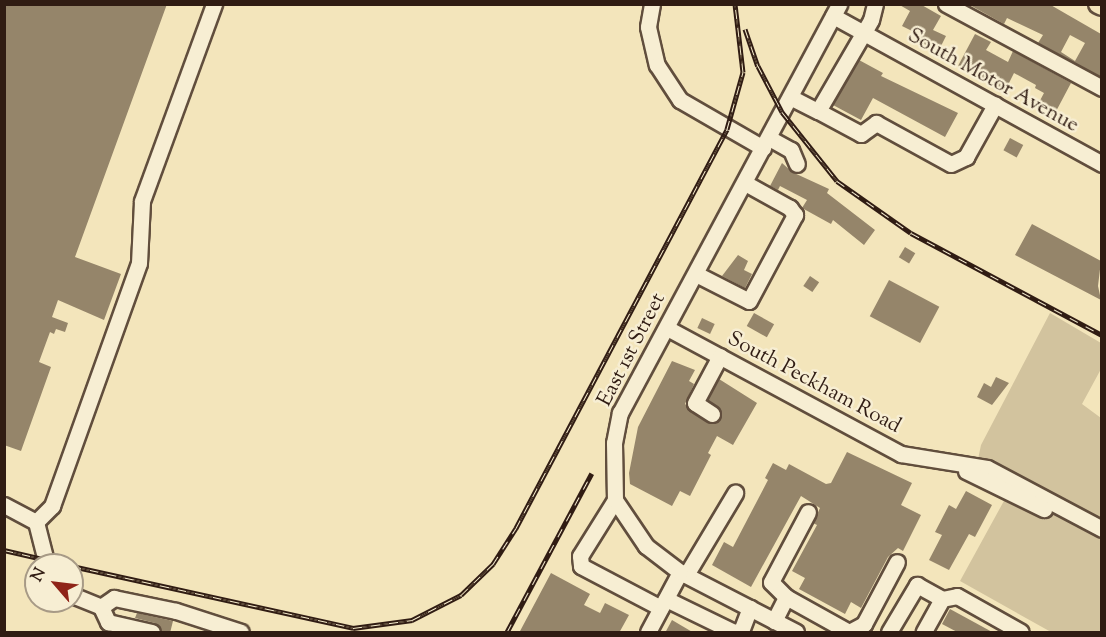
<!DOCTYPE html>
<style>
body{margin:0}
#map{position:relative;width:1106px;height:637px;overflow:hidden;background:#f3e5bb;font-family:"Sorts Mill Goudy",serif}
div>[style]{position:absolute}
.green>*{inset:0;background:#d2c39e}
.building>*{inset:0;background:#95856a;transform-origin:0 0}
.roads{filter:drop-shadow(2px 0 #614e3d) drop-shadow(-2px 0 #614e3d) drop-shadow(0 2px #614e3d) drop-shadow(0 -2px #614e3d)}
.minor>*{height:15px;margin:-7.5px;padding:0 7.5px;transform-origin:7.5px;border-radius:7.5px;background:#f7eed3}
.major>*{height:18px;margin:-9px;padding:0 9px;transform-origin:9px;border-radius:9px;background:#f3e5bb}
.rail>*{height:5px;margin-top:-2.5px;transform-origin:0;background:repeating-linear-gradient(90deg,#f7eed3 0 9px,#301c13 0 18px);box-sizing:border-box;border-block:2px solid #301c13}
span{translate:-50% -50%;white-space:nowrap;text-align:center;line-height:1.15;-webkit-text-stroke:5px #f7eed3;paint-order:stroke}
.street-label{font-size:21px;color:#301c13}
.frame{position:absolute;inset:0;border:6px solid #301c13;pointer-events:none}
.north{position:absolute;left:24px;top:553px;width:60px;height:60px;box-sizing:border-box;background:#f7eed3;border:2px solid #a79a86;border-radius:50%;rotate:298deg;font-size:16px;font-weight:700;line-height:24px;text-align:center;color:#301c13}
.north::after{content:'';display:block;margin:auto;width:21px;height:27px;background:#8f2418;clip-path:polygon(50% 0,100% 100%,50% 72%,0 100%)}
</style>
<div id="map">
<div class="green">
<div style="clip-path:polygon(1050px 313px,1101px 343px,1101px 369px,1082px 404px,1101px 418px,1101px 632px,1051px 632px,960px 581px,1005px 499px,973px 483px,981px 445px)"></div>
</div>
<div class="building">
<div style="clip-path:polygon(4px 4px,167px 4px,75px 257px,121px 274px,104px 320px,58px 300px,52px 317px,68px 323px,65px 332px,56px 329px,54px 334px,50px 332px,39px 362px,51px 367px,21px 451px,4px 445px)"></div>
<div style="clip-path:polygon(898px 4px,920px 4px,941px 16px,933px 30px,946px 36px,937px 54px,918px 39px,920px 35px,902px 26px,910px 11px)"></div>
<div style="clip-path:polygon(evenodd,968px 4px,1049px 4px,1068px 15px,1101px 34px,1101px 77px,1038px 43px,1043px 35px,1007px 18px,1004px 24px,968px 4px,1070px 35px,1085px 43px,1075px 61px,1061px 52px,1070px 35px)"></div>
<div style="clip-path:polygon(975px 34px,991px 42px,986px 50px,1008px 62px,1013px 51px,1071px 83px,1053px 117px,1036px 108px,1044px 93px,1035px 88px,1036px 85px,1014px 73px,1005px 91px,958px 66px)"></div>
<div style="clip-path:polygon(859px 60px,883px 73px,881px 76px,958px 113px,945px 137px,873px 98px,861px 120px,833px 105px)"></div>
<div style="left:1010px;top:138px;width:15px;height:14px;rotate:28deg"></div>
<div style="clip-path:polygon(782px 163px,792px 172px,829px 189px,827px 193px,875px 230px,864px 245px,833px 220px,831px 224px,802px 208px,807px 200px,780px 186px,778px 190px,770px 186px)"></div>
<div style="clip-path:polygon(1032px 224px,1101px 261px,1098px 286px,1101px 300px,1015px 255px)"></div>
<div style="left:905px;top:247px;width:12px;height:12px;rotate:31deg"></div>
<div style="clip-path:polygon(738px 255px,748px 261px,744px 270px,752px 274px,745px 288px,722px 276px)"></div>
<div style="left:810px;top:276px;width:11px;height:12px;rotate:34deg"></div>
<div style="left:889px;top:280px;width:57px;height:41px;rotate:28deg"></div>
<div style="left:754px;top:313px;width:23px;height:15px;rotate:29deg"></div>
<div style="left:702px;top:318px;width:14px;height:11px;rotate:25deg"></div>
<div style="clip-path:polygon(672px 361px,695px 370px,689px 381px,694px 384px,685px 404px,707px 422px,716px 423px,722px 415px,720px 409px,708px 400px,719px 379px,757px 403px,733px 445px,717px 436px,708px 453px,711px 455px,690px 496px,680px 491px,672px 506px,630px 484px,629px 473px,638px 427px)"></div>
<div style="clip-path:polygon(996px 377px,1009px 383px,992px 405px,977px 397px,984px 383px,991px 387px)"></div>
<div style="clip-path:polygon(847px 452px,912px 483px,901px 505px,921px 515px,903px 551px,898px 548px,888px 557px,861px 608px,851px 602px,845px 614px,799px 589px,805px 578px,792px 571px,817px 525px,813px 523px,820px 508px,801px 496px,751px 587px,712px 565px,724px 542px,733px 547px,768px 480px,765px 478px,773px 463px,786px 470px,789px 464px,826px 484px,831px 483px)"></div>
<div style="clip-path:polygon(966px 491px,992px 505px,975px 537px,969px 534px,949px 570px,929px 560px,942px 535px,935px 532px,949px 505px,956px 509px)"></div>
<div style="clip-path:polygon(551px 573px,590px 594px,584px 605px,600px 613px,605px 603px,629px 615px,619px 633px,519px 633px)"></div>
<div style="clip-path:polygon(950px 609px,994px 633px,959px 633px,942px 624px)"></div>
<div style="clip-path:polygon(137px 613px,173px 621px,170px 633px,161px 631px,155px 623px,135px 618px)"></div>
<div style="clip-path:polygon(672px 620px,694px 633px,665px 633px)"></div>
</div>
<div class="roads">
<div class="minor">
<div style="left:652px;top:4px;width:23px;rotate:100deg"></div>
<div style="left:648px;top:27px;width:39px;rotate:77deg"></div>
<div style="left:657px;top:65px;width:42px;rotate:56.7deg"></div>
<div style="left:680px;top:100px;width:96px;rotate:30deg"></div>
<div style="left:875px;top:4px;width:16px;rotate:104deg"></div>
<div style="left:871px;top:20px;width:105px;rotate:120.2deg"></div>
<div style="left:818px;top:111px;width:49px;rotate:28.1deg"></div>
<div style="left:861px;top:134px;width:19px;rotate:-36deg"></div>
<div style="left:876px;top:123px;width:85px;rotate:28.7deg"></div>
<div style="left:951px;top:164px;width:17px;rotate:-25deg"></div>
<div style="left:966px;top:157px;width:60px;rotate:-60.9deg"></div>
<div style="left:946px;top:4px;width:177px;rotate:28.3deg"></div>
<div style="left:833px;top:16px;width:307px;rotate:28.8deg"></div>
<div style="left:790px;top:97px;width:31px;rotate:27deg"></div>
<div style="left:769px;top:138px;width:25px;rotate:29deg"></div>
<div style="left:791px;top:150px;width:15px;rotate:67deg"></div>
<div style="left:696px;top:274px;width:59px;rotate:27deg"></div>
<div style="left:749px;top:301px;width:98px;rotate:-61.9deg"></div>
<div style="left:795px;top:215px;width:9px;rotate:-126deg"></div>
<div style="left:790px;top:208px;width:51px;rotate:-150.9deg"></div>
<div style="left:667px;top:328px;width:266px;rotate:28.3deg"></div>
<div style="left:901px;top:454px;width:87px;rotate:9.2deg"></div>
<div style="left:987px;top:468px;width:130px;rotate:27.9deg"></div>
<div style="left:712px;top:414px;width:20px;rotate:-147deg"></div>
<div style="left:695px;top:403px;width:53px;rotate:-62deg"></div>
<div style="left:966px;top:471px;width:87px;rotate:26deg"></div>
<div style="left:615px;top:500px;width:66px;rotate:122deg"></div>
<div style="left:580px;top:556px;width:10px;rotate:84deg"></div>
<div style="left:581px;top:566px;width:90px;rotate:27.7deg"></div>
<div style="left:4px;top:505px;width:36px;rotate:28deg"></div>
<div style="left:36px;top:522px;width:44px;rotate:75.7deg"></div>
<div style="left:36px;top:522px;width:23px;rotate:-45deg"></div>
<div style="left:52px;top:506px;width:258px;rotate:-70.3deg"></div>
<div style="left:139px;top:263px;width:62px;rotate:-87.2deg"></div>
<div style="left:142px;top:201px;width:210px;rotate:-69.9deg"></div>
<div style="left:686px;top:575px;width:96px;rotate:-59.1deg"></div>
<div style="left:72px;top:595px;width:31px;rotate:22deg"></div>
<div style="left:101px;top:607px;width:17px;rotate:65deg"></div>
<div style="left:108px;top:622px;width:45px;rotate:12.8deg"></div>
<div style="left:786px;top:597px;width:72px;rotate:29.1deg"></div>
<div style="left:666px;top:599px;width:76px;rotate:25.9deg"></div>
<div style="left:734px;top:632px;width:7px;rotate:-8deg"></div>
<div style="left:741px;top:631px;width:25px;rotate:-69deg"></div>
<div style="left:942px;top:599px;width:15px;rotate:-11deg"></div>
<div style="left:957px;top:596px;width:73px;rotate:29.4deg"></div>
<div style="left:101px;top:607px;width:16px;rotate:-35deg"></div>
<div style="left:114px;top:598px;width:63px;rotate:11.8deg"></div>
<div style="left:176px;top:611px;width:68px;rotate:17.9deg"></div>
<div style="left:774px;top:621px;width:27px;rotate:-63deg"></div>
<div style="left:786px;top:597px;width:21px;rotate:-135deg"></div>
<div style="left:771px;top:582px;width:79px;rotate:-62.1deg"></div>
<div style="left:648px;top:632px;width:68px;rotate:-61.9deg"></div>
<div style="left:796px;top:632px;width:131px;rotate:-152.7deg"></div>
<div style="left:680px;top:572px;width:43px;rotate:-142.6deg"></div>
<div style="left:646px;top:546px;width:55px;rotate:-124deg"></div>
<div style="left:615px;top:500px;width:57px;rotate:-91deg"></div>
<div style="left:614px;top:443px;width:31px;rotate:-79deg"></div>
<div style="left:620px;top:413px;width:464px;rotate:-61.8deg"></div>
<div style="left:849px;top:632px;width:17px;rotate:-28deg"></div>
<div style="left:864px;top:624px;width:70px;rotate:-62deg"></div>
<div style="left:889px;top:632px;width:55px;rotate:-59.2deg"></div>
<div style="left:917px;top:585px;width:29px;rotate:29deg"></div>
<div style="left:942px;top:599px;width:38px;rotate:119deg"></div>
</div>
<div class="major">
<div style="left:1098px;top:4px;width:4px;rotate:27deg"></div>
</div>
</div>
<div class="rail">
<div style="left:745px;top:29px;width:39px;rotate:71deg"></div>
<div style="left:758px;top:66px;width:52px;rotate:62.4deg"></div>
<div style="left:782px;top:112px;width:88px;rotate:51.4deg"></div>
<div style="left:837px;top:181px;width:90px;rotate:35.1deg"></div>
<div style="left:911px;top:233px;width:217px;rotate:28.1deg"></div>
<div style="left:4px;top:550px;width:67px;rotate:13deg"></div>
<div style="left:72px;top:566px;width:288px;rotate:12.4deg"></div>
<div style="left:353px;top:628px;width:60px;rotate:-7.7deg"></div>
<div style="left:412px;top:620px;width:55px;rotate:-27deg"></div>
<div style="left:461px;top:595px;width:45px;rotate:-44.1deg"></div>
<div style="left:493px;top:564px;width:43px;rotate:-57.4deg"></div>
<div style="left:516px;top:528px;width:451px;rotate:-62.1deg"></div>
<div style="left:727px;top:129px;width:59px;rotate:-74.3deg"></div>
<div style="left:743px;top:72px;width:68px;rotate:-96.7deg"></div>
<div style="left:507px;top:632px;width:180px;rotate:-61.9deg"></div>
</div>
<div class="street-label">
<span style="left:993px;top:81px;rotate:29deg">South Motor Avenue</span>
<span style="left:632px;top:350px;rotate:-63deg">East 1st Street</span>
<span style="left:814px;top:383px;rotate:28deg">South Peckham Road</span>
</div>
<div class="frame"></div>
<div class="north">N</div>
</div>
